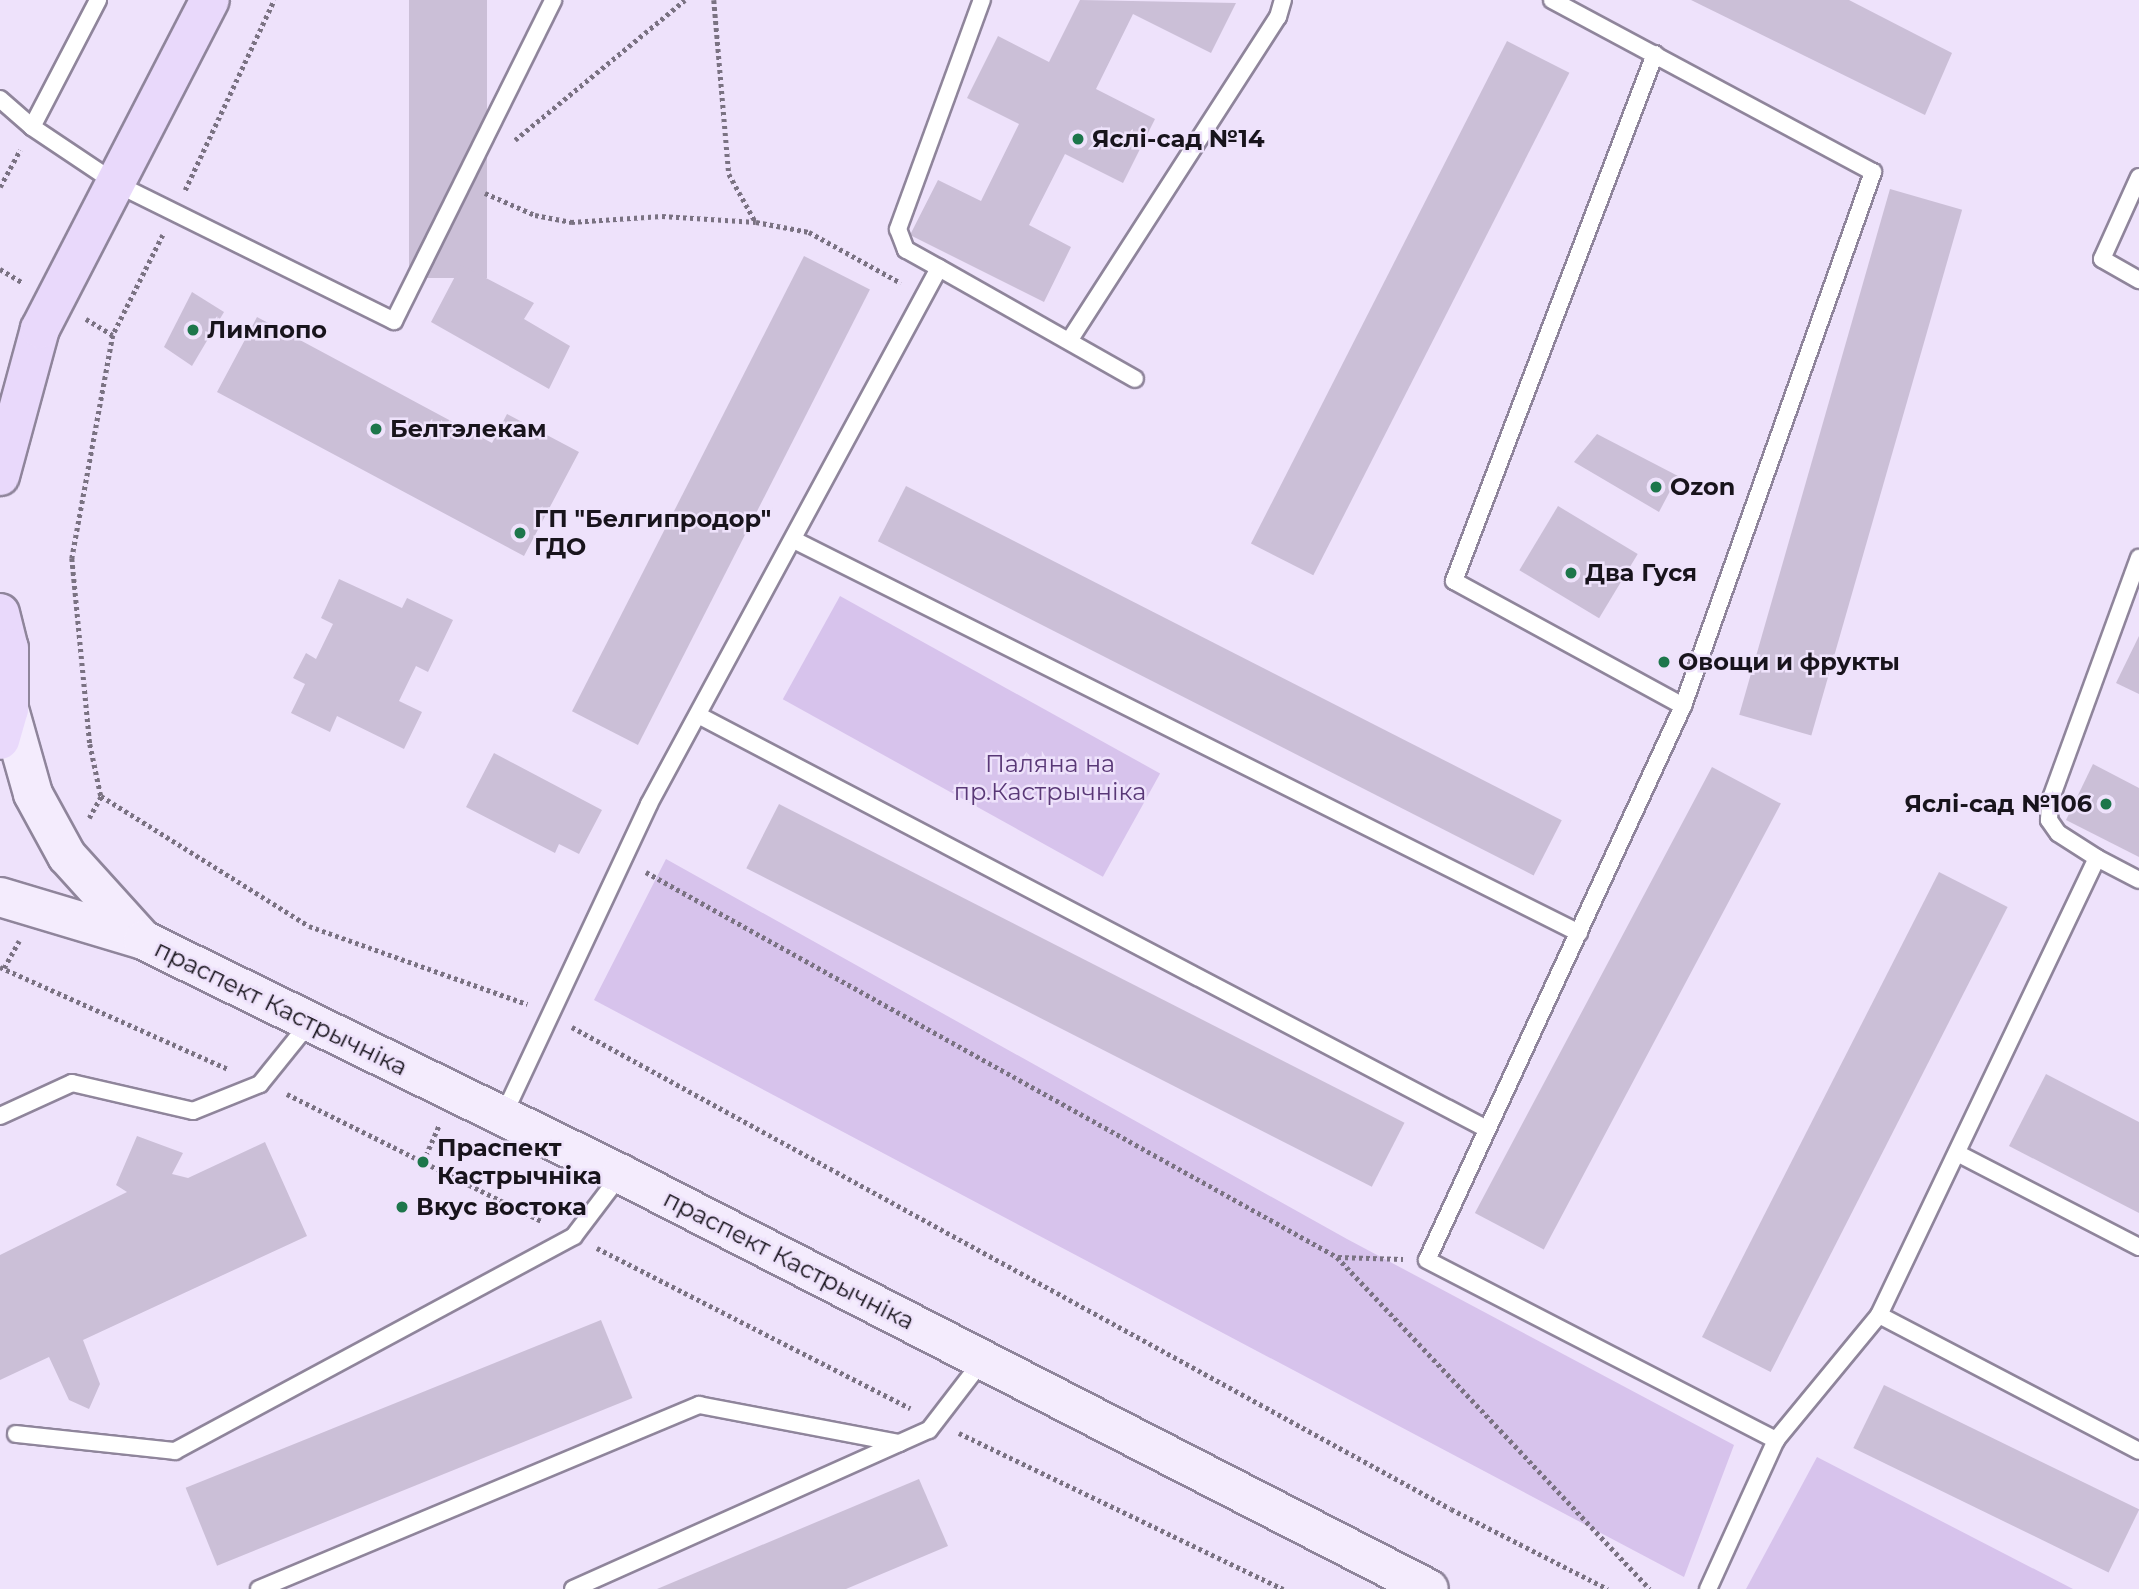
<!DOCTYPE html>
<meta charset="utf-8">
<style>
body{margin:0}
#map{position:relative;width:2139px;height:1589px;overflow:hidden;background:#eee2fb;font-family:Montserrat,sans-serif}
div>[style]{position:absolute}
.green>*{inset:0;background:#d7c3ec;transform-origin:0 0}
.building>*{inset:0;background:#cbbfd7;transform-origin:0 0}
.path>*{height:4.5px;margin-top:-2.25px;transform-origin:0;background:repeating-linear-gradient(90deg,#7a7282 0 3.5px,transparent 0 7px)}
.roads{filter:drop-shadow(2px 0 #8f859b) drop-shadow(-2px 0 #8f859b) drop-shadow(0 2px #8f859b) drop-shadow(0 -2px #8f859b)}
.lane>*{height:16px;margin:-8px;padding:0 8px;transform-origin:8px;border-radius:8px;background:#fff}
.secondary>*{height:38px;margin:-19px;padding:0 19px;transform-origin:19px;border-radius:19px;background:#f4ecfd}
.primary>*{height:38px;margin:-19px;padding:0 19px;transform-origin:19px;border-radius:19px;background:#e9d9fb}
.dots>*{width:19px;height:19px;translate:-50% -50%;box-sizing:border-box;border:4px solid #eee2fb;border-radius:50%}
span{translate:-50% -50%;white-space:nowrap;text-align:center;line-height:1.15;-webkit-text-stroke:5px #eee2fb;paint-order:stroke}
.poi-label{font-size:24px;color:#18141c;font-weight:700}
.left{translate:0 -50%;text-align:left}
.right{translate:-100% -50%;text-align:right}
.park-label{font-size:24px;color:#593877}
.street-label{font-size:24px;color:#18141c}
</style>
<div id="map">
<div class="green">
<div style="left:840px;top:596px;width:366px;height:118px;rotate:29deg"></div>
<div style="clip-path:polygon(666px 859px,1347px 1239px,1734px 1445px,1684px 1577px,594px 1000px)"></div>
<div style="clip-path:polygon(1817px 1457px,2073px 1589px,1746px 1589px)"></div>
</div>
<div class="building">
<div style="left:409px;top:0;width:78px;height:278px"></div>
<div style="clip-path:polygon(1080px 0,1236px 3px,1211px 53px,1133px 14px,1096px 89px,1155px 119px,1123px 183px,1065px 154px,1029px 225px,1071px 247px,1044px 302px,910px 235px,938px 180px,981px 201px,1019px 124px,967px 98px,998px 36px,1049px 62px)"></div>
<div style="clip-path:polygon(1691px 0,1849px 0,1952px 53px,1925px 115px)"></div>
<div style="left:1507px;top:41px;width:70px;height:564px;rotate:27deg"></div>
<div style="left:1890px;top:189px;width:75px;height:547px;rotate:16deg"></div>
<div style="left:804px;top:256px;width:74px;height:511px;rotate:27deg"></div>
<div style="clip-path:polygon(461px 265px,534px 303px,524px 319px,570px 346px,549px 389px,431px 322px)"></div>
<div style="clip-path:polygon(192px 292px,224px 312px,192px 366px,164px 347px)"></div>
<div style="clip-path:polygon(257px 317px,492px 443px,507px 414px,579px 452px,524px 556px,217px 392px)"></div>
<div style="clip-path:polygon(1597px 434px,1678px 476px,1659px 512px,1574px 462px)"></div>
<div style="left:906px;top:486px;width:736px;height:62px;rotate:27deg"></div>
<div style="left:1558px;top:506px;width:93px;height:75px;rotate:31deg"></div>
<div style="clip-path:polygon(339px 579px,402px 608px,407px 598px,453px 620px,428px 672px,416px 666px,399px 701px,422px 712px,404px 749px,337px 716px,330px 732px,291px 713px,305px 684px,293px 678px,306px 653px,316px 659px,333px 624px,321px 618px)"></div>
<div style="clip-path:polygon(2139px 636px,2139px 694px,2116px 683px)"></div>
<div style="clip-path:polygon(494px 753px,602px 810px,579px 854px,559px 844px,555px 853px,466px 807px)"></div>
<div style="clip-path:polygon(2093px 764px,2139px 788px,2139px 857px,2066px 820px)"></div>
<div style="left:1712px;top:767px;width:78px;height:505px;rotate:28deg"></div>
<div style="left:779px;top:804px;width:702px;height:72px;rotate:27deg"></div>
<div style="left:1939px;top:872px;width:77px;height:522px;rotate:27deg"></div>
<div style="clip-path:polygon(2046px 1074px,2139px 1122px,2139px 1213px,2009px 1146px)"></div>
<div style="clip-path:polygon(137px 1136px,183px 1153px,172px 1174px,188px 1178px,265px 1142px,307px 1236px,83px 1340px,100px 1384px,89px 1409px,69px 1400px,49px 1357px,0 1380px,0 1255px,127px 1192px,116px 1185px)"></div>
<div style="left:601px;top:1320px;width:84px;height:448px;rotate:68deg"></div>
<div style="left:1884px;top:1385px;width:284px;height:70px;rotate:26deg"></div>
<div style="clip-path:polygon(919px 1479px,948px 1546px,846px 1589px,657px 1589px)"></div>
</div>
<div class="path">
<div style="left:714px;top:0;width:175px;rotate:85.1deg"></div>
<div style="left:729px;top:174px;width:54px;rotate:61deg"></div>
<div style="left:515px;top:140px;width:220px;rotate:-39.5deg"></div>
<div style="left:0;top:187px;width:42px;rotate:-61.6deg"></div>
<div style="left:185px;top:190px;width:210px;rotate:-64.9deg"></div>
<div style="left:485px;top:193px;width:55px;rotate:23.7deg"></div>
<div style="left:535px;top:215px;width:37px;rotate:11deg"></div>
<div style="left:571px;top:222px;width:91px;rotate:-3.8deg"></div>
<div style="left:662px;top:216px;width:94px;rotate:3.7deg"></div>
<div style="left:756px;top:222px;width:54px;rotate:10.7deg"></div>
<div style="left:809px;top:232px;width:105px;rotate:29deg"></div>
<div style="left:163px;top:235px;width:112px;rotate:116.6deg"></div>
<div style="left:113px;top:335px;width:227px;rotate:100.4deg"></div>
<div style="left:72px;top:558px;width:187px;rotate:84.5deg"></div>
<div style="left:90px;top:744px;width:53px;rotate:78.1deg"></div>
<div style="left:101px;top:796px;width:245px;rotate:32deg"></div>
<div style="left:309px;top:926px;width:232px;rotate:19.7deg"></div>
<div style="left:0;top:269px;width:26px;rotate:31deg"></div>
<div style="left:86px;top:319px;width:31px;rotate:31deg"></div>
<div style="left:89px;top:818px;width:25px;rotate:-61deg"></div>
<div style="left:646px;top:872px;width:791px;rotate:29.12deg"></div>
<div style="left:1337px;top:1257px;width:456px;rotate:46.7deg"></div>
<div style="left:0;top:967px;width:250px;rotate:24.1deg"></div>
<div style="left:4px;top:968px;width:31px;rotate:-61deg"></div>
<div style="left:572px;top:1027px;width:1002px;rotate:28.74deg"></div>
<div style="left:1451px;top:1509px;width:176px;rotate:27deg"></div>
<div style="left:287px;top:1094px;width:285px;rotate:26.5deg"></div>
<div style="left:423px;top:1162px;width:40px;rotate:-66.6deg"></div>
<div style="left:597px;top:1248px;width:352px;rotate:27.1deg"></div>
<div style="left:1338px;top:1257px;width:65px;rotate:1.8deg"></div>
<div style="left:959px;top:1433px;width:360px;rotate:25.7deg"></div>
</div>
<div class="roads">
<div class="lane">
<div style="left:1552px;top:0;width:364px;rotate:28.2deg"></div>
<div style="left:1873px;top:172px;width:567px;rotate:109.59deg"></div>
<div style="left:1683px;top:706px;width:610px;rotate:114.8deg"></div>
<div style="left:1427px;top:1260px;width:393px;rotate:27.3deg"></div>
<div style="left:1776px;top:1440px;width:164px;rotate:114.5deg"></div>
<div style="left:1655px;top:54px;width:564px;rotate:110.88deg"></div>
<div style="left:1454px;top:581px;width:261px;rotate:28.6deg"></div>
<div style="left:0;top:99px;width:43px;rotate:41.2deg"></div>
<div style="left:32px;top:127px;width:102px;rotate:33.8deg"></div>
<div style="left:117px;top:184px;width:309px;rotate:26.3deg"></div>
<div style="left:394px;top:321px;width:358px;rotate:-63.6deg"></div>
<div style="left:32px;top:127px;width:143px;rotate:-62.5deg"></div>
<div style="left:2139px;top:177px;width:90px;rotate:114.3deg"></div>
<div style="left:2102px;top:259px;width:43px;rotate:29.6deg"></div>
<div style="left:939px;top:268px;width:225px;rotate:29.5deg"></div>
<div style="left:1069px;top:341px;width:386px;rotate:-57.2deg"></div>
<div style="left:1278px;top:17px;width:18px;rotate:-74deg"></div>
<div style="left:794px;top:540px;width:878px;rotate:26.59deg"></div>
<div style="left:698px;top:715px;width:889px;rotate:27.69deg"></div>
<div style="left:2097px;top:858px;width:47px;rotate:27.6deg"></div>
<div style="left:0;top:1116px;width:79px;rotate:-24.6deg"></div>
<div style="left:72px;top:1083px;width:124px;rotate:13deg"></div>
<div style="left:193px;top:1111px;width:72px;rotate:-21.9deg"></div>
<div style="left:260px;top:1084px;width:80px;rotate:-51.1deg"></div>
<div style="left:503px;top:1116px;width:344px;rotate:-64.9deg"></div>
<div style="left:649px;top:804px;width:609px;rotate:-61.58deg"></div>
<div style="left:939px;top:268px;width:38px;rotate:-151deg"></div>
<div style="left:906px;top:250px;width:22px;rotate:-111deg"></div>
<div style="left:898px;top:229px;width:244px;rotate:-69.9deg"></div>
<div style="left:1957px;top:1153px;width:205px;rotate:27.3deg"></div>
<div style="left:1879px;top:1315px;width:506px;rotate:-64.5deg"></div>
<div style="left:2097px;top:858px;width:46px;rotate:-147.3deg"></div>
<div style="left:2058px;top:833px;width:16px;rotate:-125deg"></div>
<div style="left:2049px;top:820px;width:19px;rotate:-87deg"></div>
<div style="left:2050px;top:801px;width:259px;rotate:-69.9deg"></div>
<div style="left:16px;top:1434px;width:160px;rotate:6.1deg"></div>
<div style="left:175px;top:1451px;width:453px;rotate:-28.3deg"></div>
<div style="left:574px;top:1236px;width:78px;rotate:-52.8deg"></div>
<div style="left:1776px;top:1440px;width:162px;rotate:-50.5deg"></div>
<div style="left:1879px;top:1315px;width:293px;rotate:27.6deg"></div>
<div style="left:259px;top:1589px;width:477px;rotate:-22.7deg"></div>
<div style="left:699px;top:1405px;width:204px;rotate:10.8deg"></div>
<div style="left:573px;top:1589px;width:390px;rotate:-24.1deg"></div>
<div style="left:929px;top:1430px;width:88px;rotate:-52.4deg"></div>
</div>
<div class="secondary">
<div style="left:9px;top:709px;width:88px;rotate:74.2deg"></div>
<div style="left:33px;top:794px;width:71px;rotate:61.3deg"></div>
<div style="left:67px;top:856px;width:113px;rotate:47.9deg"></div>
<div style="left:0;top:897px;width:149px;rotate:16.7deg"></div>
<div style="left:143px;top:940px;width:532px;rotate:26.08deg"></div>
<div style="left:621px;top:1174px;width:908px;rotate:27.19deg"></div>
</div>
<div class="primary">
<div style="left:0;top:476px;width:152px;rotate:-74.8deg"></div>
<div style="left:40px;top:329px;width:370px;rotate:-62.7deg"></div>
<div style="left:0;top:613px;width:36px;rotate:76deg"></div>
<div style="left:9px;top:648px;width:61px;rotate:90deg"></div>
<div style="left:9px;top:709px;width:32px;rotate:106deg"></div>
</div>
</div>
<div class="dots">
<div style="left:1078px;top:139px;background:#1d764b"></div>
<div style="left:193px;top:330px;background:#1d764b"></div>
<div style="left:376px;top:429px;background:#1d764b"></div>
<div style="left:1656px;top:487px;background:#1d764b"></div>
<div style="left:520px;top:533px;background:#1d764b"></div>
<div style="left:1571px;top:573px;background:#1d764b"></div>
<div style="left:1664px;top:662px;background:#1d764b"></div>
<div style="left:2106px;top:804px;background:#1d764b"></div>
<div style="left:423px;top:1162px;background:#1d764b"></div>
<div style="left:402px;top:1207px;background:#1d764b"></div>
</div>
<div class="poi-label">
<span class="left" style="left:1092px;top:139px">Яслі-сад №14</span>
<span class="left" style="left:207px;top:330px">Лимпопо</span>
<span class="left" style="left:390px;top:429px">Белтэлекам</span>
<span class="left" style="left:1670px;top:487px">Ozon</span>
<span class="left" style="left:534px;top:533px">ГП "Белгипродор"<br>ГДО</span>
<span class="left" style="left:1585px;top:573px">Два Гуся</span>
<span class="left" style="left:1678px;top:662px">Овощи и фрукты</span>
<span class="right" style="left:2092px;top:804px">Яслі-сад №106</span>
<span class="left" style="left:437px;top:1162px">Праспект<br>Кастрычніка</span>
<span class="left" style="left:416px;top:1207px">Вкус востока</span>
</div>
<div class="park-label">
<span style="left:1050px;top:778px">Паляна на<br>пр.Кастрычніка</span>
</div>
<div class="street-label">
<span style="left:281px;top:1008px;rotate:26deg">праспект Кастрычніка</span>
<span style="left:789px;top:1260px;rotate:27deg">праспект Кастрычніка</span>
</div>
</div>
